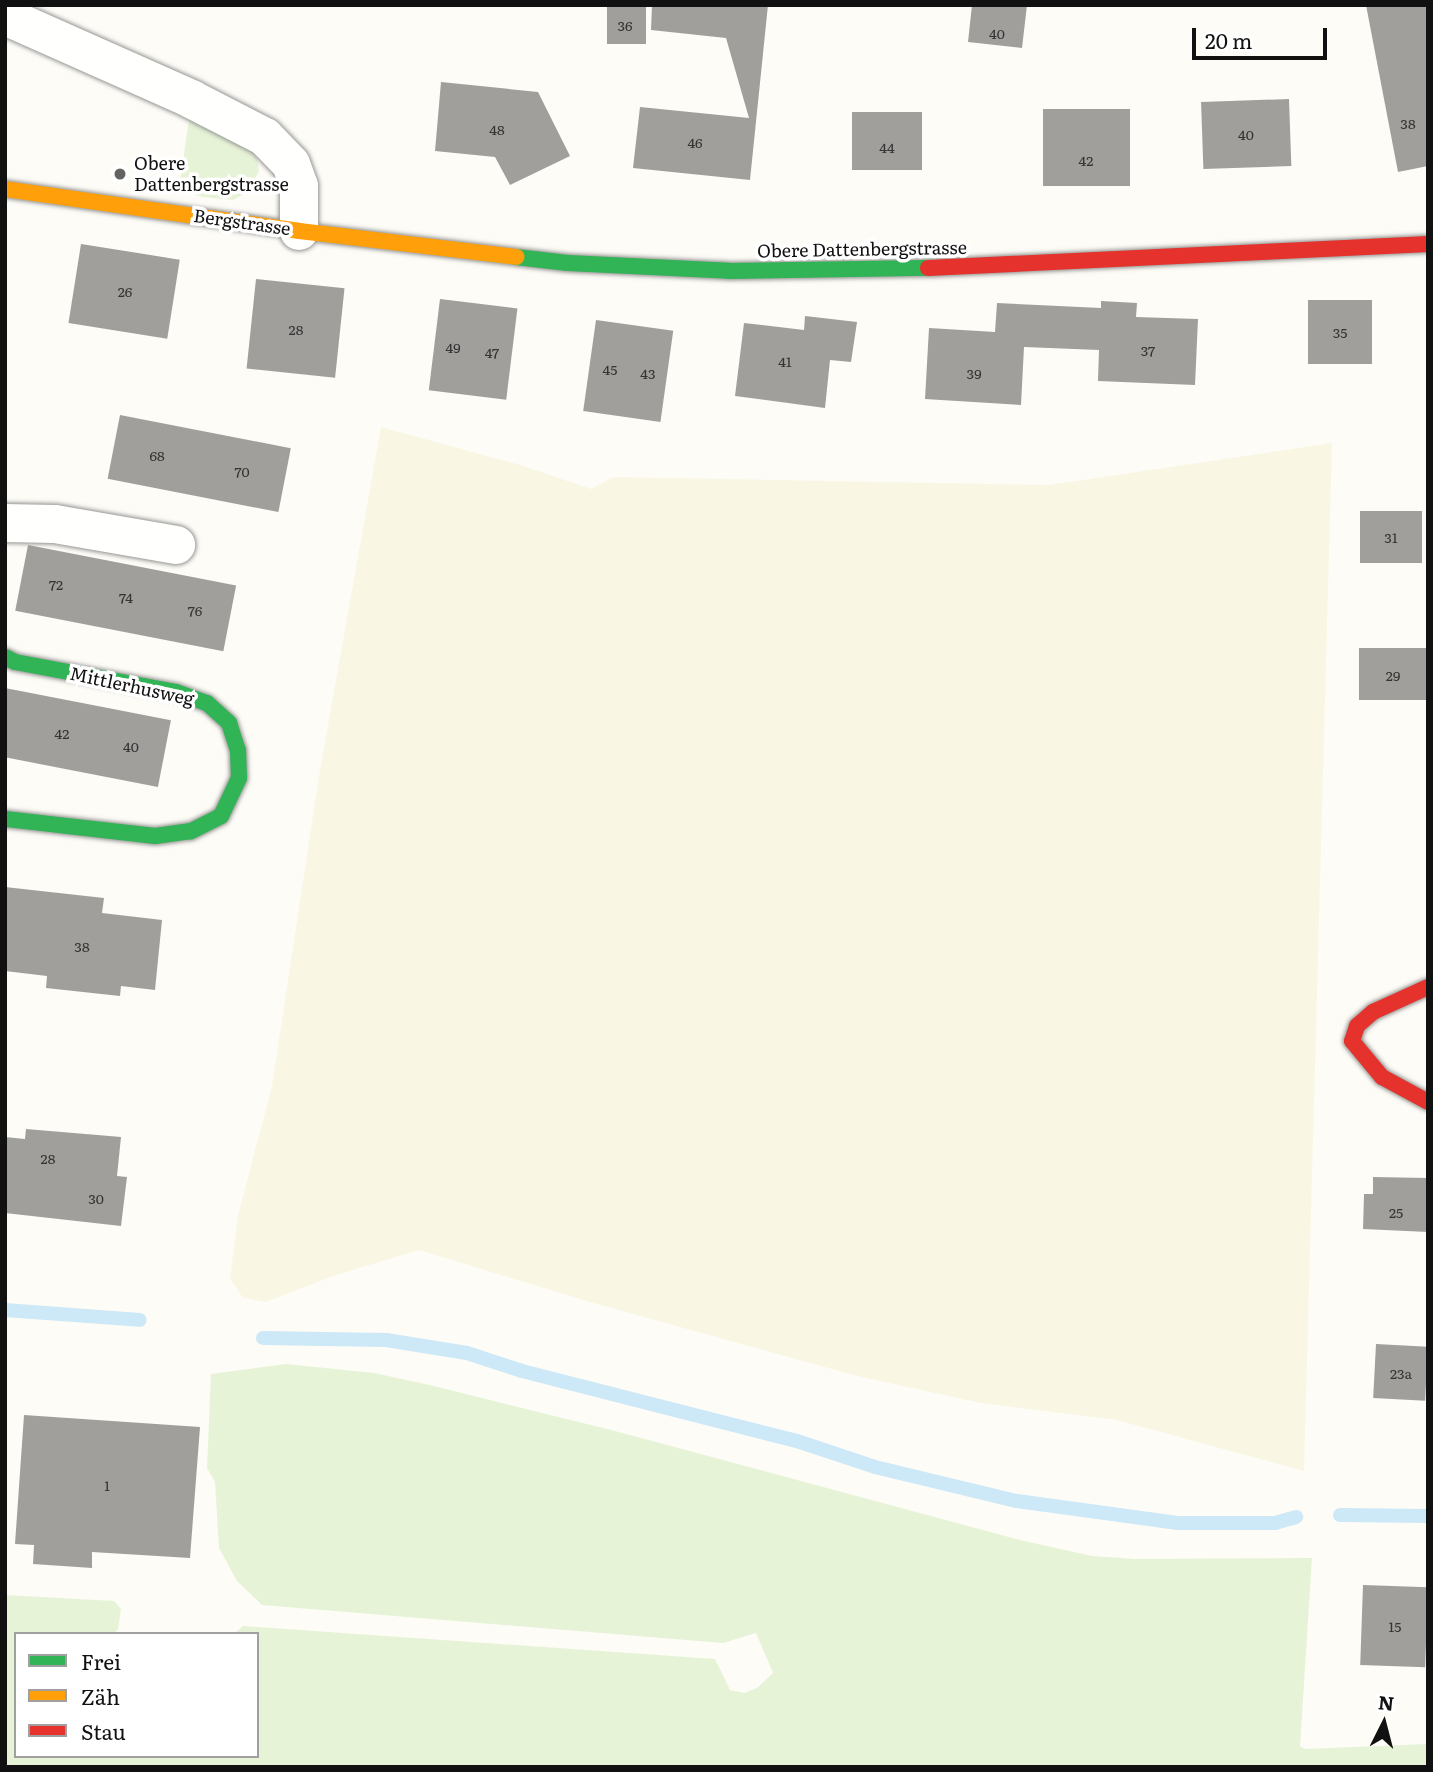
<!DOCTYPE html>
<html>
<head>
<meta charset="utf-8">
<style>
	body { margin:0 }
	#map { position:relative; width:1433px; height:1772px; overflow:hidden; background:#fdfcf7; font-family:Literata,serif }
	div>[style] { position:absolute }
	.farmland>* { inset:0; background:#f9f7e4 }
	.green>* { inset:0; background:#e7f3d7 }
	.stream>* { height:14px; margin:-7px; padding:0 7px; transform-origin:7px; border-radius:7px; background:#cde8f7 }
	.building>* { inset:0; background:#a19f9c; transform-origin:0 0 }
	.roads { filter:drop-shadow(0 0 2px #979795) drop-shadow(0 0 2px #979795) }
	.street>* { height:38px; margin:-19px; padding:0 19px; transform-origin:19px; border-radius:19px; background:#fffffe }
	.fast>* { height:16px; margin:-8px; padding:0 8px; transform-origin:8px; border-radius:8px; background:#30b455 }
	.slow>* { height:16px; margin:-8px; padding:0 8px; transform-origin:8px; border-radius:8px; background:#ff9f0a }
	.jam>* { height:16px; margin:-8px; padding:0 8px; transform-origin:8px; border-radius:8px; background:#e5322d }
	.dots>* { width:19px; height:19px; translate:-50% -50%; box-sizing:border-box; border:4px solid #fff; border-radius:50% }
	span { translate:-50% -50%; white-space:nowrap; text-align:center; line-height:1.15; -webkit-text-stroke:7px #fff; paint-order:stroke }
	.number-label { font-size:14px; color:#353434 }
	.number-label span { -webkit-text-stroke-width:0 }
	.poi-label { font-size:18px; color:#111 }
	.left { translate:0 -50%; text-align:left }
	.street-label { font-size:18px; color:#111 }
	.frame { position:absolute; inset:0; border:7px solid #111; pointer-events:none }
	.legend { position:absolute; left:14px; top:1632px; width:245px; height:126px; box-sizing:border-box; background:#fff; border:2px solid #a0a0a0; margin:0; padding:9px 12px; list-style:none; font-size:21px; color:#111 }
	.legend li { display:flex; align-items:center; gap:14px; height:35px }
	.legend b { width:35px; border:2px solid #a0a0a0 }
	.north { position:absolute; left:1349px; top:1688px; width:70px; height:70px; -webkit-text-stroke:5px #fff; paint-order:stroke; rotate:6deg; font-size:19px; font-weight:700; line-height:28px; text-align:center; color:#111 }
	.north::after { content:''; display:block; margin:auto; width:24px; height:32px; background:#111; clip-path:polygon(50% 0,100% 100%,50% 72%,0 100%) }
	.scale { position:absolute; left:1192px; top:28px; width:135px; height:32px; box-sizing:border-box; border:4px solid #111; border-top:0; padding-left:9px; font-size:21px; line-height:24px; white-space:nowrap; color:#111; -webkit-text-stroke:5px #fff; paint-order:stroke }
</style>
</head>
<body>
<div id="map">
	<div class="farmland">
		<i style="clip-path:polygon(381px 427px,520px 465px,591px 489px,613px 477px,1049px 485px,1332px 443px,1304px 1471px,1117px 1420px,981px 1403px,857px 1376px,590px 1302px,419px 1250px,336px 1275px,266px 1302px,243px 1298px,230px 1279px,238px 1215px,272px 1086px,319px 776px)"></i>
	</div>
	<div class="green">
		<i style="clip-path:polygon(189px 119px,247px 146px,257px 158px,259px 171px,248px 192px,233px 200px,203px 197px,192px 194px,189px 185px,180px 182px)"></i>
		<i style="clip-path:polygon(286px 1364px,374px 1373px,434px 1386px,615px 1431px,1020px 1540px,1092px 1556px,1135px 1559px,1312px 1558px,1300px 1746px,1305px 1749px,1428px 1744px,1428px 1767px,5px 1767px,5px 1595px,114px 1601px,121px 1609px,118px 1630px,112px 1634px,16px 1634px,16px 1756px,257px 1756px,257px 1634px,234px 1634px,243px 1626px,715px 1659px,730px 1690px,744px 1693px,757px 1688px,773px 1673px,756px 1633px,723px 1643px,262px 1605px,237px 1581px,219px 1548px,215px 1482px,207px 1468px,211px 1374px)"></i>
	</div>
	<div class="stream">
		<i style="left:5px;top:1310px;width:135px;rotate:4.2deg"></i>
		<i style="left:263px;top:1338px;width:123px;rotate:0.9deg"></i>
		<i style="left:386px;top:1340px;width:82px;rotate:9.1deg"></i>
		<i style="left:467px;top:1353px;width:58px;rotate:18.1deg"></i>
		<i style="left:522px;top:1371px;width:284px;rotate:14.3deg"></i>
		<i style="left:797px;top:1441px;width:82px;rotate:18.4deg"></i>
		<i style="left:875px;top:1467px;width:146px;rotate:13.5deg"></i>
		<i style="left:1017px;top:1501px;width:162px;rotate:7.8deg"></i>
		<i style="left:1178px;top:1523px;width:97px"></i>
		<i style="left:1275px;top:1523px;width:22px;rotate:-16deg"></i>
		<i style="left:1340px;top:1515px;width:88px;rotate:0.7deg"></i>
	</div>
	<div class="building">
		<i style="left:607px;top:5px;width:39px;height:39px"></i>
		<i style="clip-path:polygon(652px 5px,768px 5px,750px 180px,633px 168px,640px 107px,749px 118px,726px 38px,651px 30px)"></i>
		<i style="clip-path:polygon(972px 5px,1027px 5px,1022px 48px,968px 42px)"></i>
		<i style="clip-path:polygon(1366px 5px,1428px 5px,1428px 166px,1398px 172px)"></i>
		<i style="clip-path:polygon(441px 82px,538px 92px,570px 156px,510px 185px,495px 157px,435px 151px)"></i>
		<i style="left:1289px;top:99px;width:67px;height:88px;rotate:88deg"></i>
		<i style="left:1043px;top:109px;width:87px;height:77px"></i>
		<i style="left:852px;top:112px;width:70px;height:58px"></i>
		<i style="left:81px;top:244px;width:100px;height:80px;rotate:9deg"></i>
		<i style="left:256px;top:279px;width:89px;height:90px;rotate:6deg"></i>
		<i style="left:440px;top:299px;width:78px;height:92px;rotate:7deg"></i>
		<i style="left:1308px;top:300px;width:64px;height:64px"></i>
		<i style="clip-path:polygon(1101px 301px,1137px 303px,1136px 317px,1198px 319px,1195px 385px,1098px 381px,1099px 350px,1024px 347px,1021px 405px,925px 399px,929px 328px,995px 332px,997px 303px,1101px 308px)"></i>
		<i style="clip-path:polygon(805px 316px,857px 322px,851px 362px,830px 360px,825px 408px,735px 396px,744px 323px,804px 330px)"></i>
		<i style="left:596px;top:320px;width:78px;height:92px;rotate:8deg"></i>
		<i style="left:120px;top:415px;width:174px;height:65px;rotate:11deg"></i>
		<i style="left:1360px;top:511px;width:62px;height:52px"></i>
		<i style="left:28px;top:545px;width:212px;height:67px;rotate:11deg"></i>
		<i style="left:1427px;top:648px;width:52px;height:68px;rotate:90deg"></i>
		<i style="left:5px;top:688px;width:169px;height:68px;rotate:11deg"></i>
		<i style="clip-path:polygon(5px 887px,104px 898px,102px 913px,162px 920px,155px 990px,121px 986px,120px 996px,46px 988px,47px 976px,5px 971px)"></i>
		<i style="clip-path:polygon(26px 1129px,121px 1137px,117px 1176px,127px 1177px,121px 1226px,5px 1213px,5px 1137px,25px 1139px)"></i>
		<i style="clip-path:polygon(1373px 1177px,1428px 1178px,1428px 1232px,1363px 1229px,1364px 1194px,1373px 1194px)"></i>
		<i style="left:1376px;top:1344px;width:52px;height:54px;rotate:3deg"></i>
		<i style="clip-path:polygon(24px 1415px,200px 1427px,190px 1558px,92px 1552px,92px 1568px,33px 1564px,34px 1545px,15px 1544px)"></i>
		<i style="left:1363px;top:1585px;width:65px;height:80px;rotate:2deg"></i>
	</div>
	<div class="roads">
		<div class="street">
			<i style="left:5px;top:16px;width:204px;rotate:24deg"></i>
			<i style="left:191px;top:99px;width:83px;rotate:27.2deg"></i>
			<i style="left:265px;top:137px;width:37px;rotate:46deg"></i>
			<i style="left:291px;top:164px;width:23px;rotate:70deg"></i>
			<i style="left:299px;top:186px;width:45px;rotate:90deg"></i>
			<i style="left:5px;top:523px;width:50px;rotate:1.1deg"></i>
			<i style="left:55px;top:524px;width:123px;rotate:9.8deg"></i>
		</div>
		<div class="fast">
			<i style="left:516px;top:257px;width:52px;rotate:6.6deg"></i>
			<i style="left:568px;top:263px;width:161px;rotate:2.8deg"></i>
			<i style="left:729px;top:271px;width:199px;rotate:-0.9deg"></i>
			<i style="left:5px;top:657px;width:11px;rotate:27deg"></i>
			<i style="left:15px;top:662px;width:164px;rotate:10.6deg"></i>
			<i style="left:176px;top:692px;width:33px;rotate:20deg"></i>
			<i style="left:207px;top:703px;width:30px;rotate:42deg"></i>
			<i style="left:229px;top:723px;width:28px;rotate:72deg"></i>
			<i style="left:238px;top:750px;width:28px;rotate:88deg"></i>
			<i style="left:239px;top:778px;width:42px;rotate:115.3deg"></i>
			<i style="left:221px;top:816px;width:34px;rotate:153deg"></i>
			<i style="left:191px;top:831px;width:36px;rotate:172deg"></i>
			<i style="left:155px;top:836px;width:151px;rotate:-173.5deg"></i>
		</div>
		<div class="slow">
			<i style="left:5px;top:189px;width:297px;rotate:8.1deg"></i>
			<i style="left:299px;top:231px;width:219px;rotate:6.8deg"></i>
		</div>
		<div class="jam">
			<i style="left:928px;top:268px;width:501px;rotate:-2.75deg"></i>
			<i style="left:1428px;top:987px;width:60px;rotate:155.6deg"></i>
			<i style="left:1373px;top:1012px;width:21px;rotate:139deg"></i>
			<i style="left:1357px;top:1026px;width:16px;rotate:108deg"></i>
			<i style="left:1352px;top:1041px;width:47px;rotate:50.2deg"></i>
			<i style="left:1382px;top:1077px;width:52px;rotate:28.5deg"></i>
		</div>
	</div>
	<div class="dots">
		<i style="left:120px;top:174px;background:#646362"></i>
	</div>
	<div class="number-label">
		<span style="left:625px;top:25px">36</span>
		<span style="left:997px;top:33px">40</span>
		<span style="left:1408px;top:123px">38</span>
		<span style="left:497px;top:129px">48</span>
		<span style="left:1246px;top:134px">40</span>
		<span style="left:695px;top:142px">46</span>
		<span style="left:887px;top:147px">44</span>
		<span style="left:1086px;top:160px">42</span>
		<span style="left:125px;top:291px">26</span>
		<span style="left:296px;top:329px">28</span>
		<span style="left:1340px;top:332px">35</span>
		<span style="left:453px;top:347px">49</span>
		<span style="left:1148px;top:350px">37</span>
		<span style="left:492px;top:352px">47</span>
		<span style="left:785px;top:361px">41</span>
		<span style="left:610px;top:369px">45</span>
		<span style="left:648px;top:373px">43</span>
		<span style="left:974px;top:373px">39</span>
		<span style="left:157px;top:455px">68</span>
		<span style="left:242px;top:471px">70</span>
		<span style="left:1391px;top:537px">31</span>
		<span style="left:56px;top:584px">72</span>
		<span style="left:126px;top:597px">74</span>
		<span style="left:195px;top:610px">76</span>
		<span style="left:1393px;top:675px">29</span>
		<span style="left:62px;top:733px">42</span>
		<span style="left:131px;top:746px">40</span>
		<span style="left:82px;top:946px">38</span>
		<span style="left:48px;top:1158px">28</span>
		<span style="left:96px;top:1198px">30</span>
		<span style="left:1396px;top:1212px">25</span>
		<span style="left:1401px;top:1373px">23a</span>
		<span style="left:107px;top:1485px">1</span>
		<span style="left:1395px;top:1626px">15</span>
	</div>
	<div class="poi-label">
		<span class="left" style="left:134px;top:174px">Obere<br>Dattenbergstrasse</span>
	</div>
	<div class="street-label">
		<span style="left:242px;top:222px;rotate:8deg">Bergstrasse</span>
		<span style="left:862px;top:249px;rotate:-1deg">Obere Dattenbergstrasse</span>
		<span style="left:132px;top:686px;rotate:12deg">Mittlerhusweg</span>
	</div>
	<div class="frame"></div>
	<ul class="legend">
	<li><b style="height:9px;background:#30b455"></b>Frei</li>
	<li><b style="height:9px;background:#ff9f0a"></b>Zäh</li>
	<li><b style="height:9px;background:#e5322d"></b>Stau</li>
	</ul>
	<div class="north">N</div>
	<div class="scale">20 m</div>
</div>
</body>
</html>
